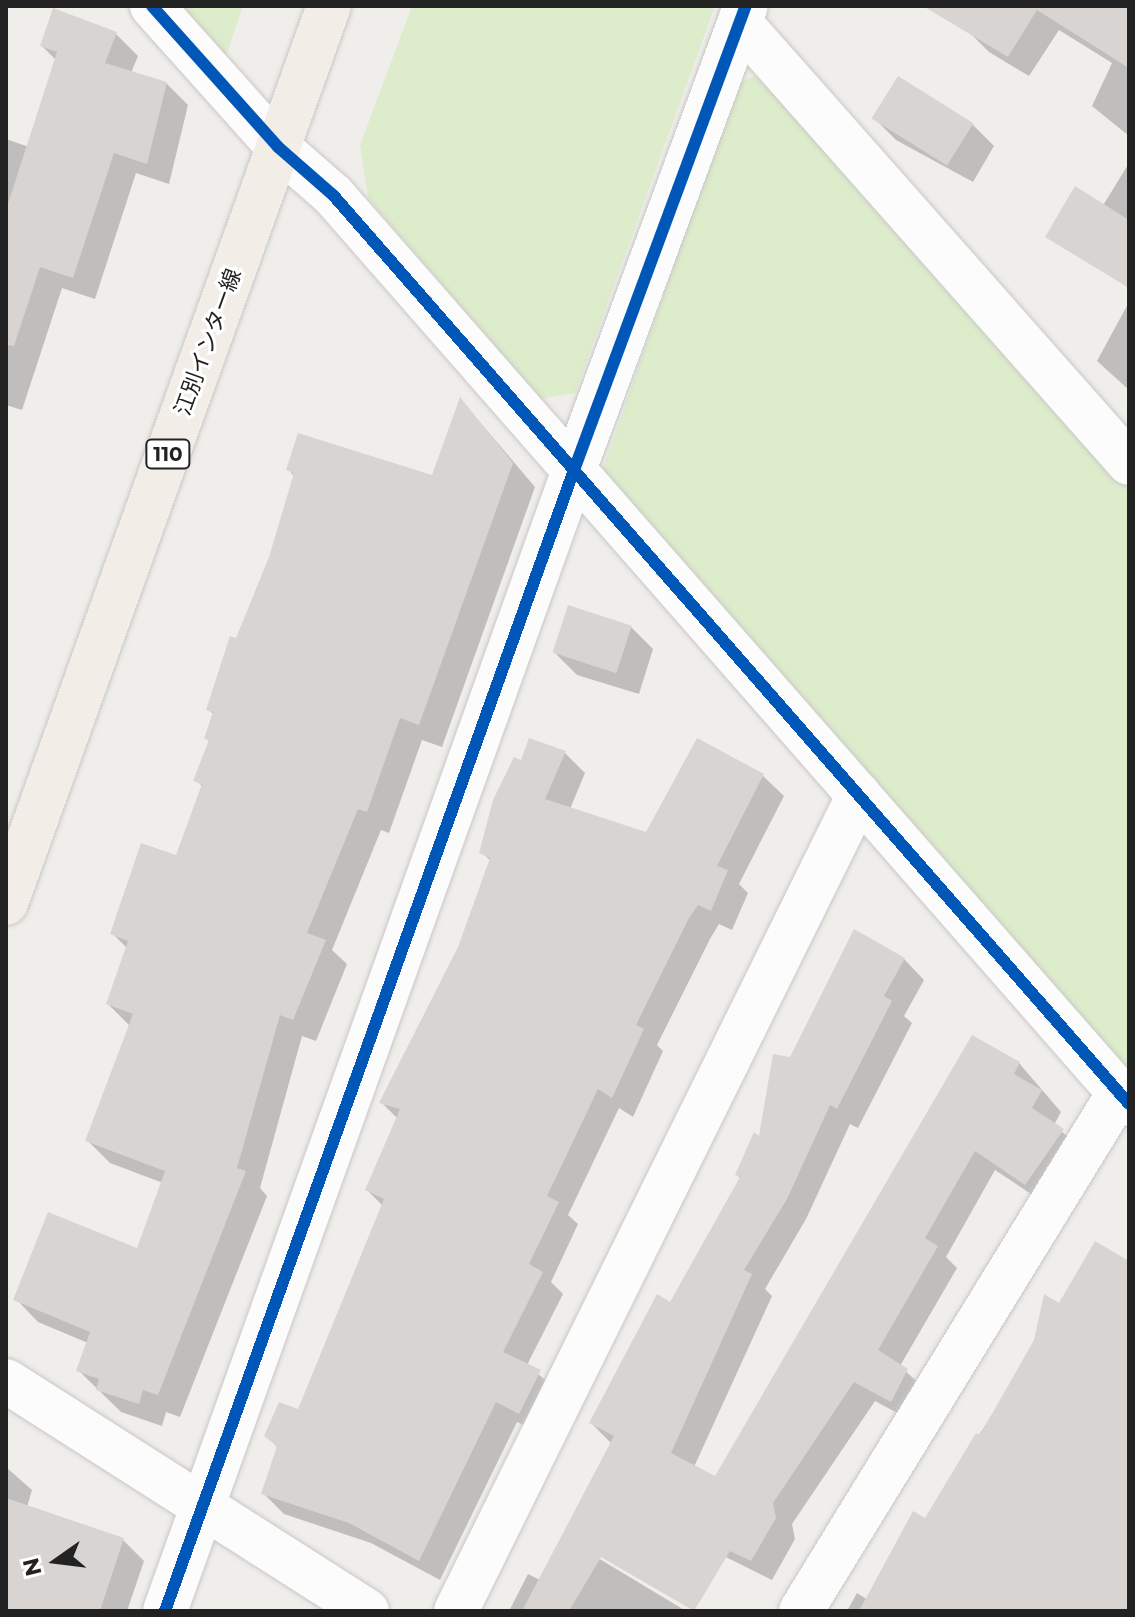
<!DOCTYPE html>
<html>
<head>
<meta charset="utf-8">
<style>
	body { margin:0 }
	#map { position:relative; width:1135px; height:1617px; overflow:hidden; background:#f0eeeb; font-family:Montserrat,"Noto Sans JP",sans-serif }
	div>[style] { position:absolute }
	.grass>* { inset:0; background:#ddeccb }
	.shadow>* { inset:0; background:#0003 }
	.building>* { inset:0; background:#d7d4d2; transform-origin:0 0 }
	.roads { filter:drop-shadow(0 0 2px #c9c8c7) drop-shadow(0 0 2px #c9c8c7) }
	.street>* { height:44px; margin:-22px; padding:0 22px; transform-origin:22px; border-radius:22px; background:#fdfcfc }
	.primary>* { height:44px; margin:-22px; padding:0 22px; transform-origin:22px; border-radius:22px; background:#f3ede7 }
	.cycleway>* { height:12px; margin:-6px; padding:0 6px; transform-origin:6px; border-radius:6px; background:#0057b8 }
	span { translate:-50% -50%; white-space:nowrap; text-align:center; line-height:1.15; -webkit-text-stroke:6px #fff; paint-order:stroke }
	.shield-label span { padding:2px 6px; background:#fff; border:2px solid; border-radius:6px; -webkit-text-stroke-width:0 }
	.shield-label { font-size:20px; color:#222; font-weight:700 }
	.street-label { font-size:22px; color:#222 }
	.frame { position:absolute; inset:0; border:8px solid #222; pointer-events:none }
	.north { position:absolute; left:16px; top:1521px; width:80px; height:80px; -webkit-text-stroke:6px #fff; paint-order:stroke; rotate:256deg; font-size:22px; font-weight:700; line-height:32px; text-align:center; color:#222 }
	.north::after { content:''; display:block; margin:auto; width:28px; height:36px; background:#222; clip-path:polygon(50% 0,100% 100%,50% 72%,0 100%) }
</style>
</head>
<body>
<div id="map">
	<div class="grass">
		<i style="clip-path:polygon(172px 6px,243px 6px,223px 65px)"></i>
		<i style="clip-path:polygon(412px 6px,715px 6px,575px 393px,540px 399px,368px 198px,360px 145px)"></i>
		<i style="clip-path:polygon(756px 75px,779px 85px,1129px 486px,1129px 1075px,602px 472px,737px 84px)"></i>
	</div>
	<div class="shadow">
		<i style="clip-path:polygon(984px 6px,1129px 6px,1129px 136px,1092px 106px,1112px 63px,1059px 30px,1029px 76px,989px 52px,968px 31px)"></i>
		<i style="clip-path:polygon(116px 34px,138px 56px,131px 73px,166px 83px,188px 105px,169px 184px,136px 173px,95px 299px,62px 288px,22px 410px,6px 405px,6px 139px,29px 147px,56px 60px,42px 46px)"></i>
		<i style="clip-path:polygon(875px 119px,972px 124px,994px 146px,973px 182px,896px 140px)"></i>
		<i style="clip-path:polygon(1129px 163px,1129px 235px,1099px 212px)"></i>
		<i style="clip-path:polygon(1129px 302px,1129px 390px,1097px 361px)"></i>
		<i style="clip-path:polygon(461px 400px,535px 487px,442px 747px,422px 740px,389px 833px,381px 830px,332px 950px,347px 964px,316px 1041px,302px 1036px,260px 1188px,267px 1196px,180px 1417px,166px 1412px,162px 1426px,121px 1412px,78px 1370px,88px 1343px,38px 1322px,16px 1299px,138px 1250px,163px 1183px,110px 1163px,87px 1140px,130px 1026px,108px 1004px,127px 948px,112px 933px,177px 858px,203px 787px,196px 780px,210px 743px,206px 738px,214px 715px,208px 709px,271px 558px,295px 477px,288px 469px,433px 478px)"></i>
		<i style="clip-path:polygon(631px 627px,653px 649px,639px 694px,577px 675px,555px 653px)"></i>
		<i style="clip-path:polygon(565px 753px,585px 773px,570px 809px,647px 834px,763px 776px,784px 796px,739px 884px,748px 893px,732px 930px,719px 924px,710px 939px,657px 1045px,663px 1051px,633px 1117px,619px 1108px,568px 1215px,578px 1224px,551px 1282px,563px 1294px,527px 1365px,560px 1392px,540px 1433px,517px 1422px,440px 1580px,371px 1543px,284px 1514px,263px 1493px,278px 1448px,267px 1436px,299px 1412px,383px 1206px,367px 1190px,398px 1119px,382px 1103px,460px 948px,491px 861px,481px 852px,522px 763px)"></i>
		<i style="clip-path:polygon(904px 959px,924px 980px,904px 1016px,912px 1023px,858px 1128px,850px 1124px,806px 1219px,765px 1289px,772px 1296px,694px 1467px,716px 1478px,1019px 1063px,1061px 1112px,1054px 1125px,1083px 1150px,1046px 1204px,995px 1170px,946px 1257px,957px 1268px,900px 1366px,927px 1391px,912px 1421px,875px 1401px,792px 1524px,795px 1539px,772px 1580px,613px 1501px,612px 1444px,591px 1423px,671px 1304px,741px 1179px,737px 1175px,760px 1140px,791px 1059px)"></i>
		<i style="clip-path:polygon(1129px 1261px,1129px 1611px,847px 1611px,857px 1593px,868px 1600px,926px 1520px,1060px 1306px)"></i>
		<i style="clip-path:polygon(6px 1467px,32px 1490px,27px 1507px,123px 1540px,144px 1561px,127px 1611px,6px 1611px)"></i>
		<i style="clip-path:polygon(563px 1537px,686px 1611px,509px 1611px,528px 1574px,540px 1580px)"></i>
	</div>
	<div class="building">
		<i style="clip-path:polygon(923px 6px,1129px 6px,1129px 68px,1037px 10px,1008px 57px)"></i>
		<i style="clip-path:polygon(53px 8px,117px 32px,105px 63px,167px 82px,147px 164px,114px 153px,73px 278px,40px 267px,14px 346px,6px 345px,6px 210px,57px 52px,40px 46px)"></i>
		<i style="left:898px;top:76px;width:89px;height:50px;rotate:32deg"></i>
		<i style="clip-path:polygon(1075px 186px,1129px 220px,1129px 288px,1045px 237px)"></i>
		<i style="clip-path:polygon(460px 397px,513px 463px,419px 725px,400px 718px,367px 812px,358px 809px,307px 933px,326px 940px,293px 1020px,280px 1015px,237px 1168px,246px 1171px,158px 1395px,143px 1390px,139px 1404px,96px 1390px,99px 1379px,76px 1371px,90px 1332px,13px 1300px,48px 1212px,137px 1248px,165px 1171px,85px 1141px,133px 1014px,106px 1004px,128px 941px,110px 934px,141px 843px,176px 855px,202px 784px,193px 781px,209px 740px,204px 739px,213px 712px,206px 710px,230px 636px,236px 638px,269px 557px,294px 473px,286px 470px,298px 433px,432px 475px)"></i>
		<i style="left:568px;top:605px;width:67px;height:50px;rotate:18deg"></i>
		<i style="clip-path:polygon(529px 738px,566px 751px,545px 799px,646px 832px,697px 738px,764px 774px,717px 866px,728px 870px,711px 911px,698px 905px,689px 918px,636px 1025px,644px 1029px,612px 1098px,598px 1089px,547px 1196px,559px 1202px,529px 1264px,543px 1272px,503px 1352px,541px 1370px,519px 1414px,496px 1402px,419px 1561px,349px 1523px,261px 1494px,277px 1446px,264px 1436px,279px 1402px,298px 1409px,384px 1199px,365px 1190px,400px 1109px,379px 1103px,458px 947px,490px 858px,479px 853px,493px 800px,514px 757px,521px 760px)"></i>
		<i style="clip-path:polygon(854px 929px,905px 958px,884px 996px,892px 1001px,837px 1109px,830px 1105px,787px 1199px,744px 1270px,752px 1274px,671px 1453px,715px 1476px,972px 1035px,1020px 1062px,1014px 1074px,1042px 1090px,1032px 1108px,1064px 1129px,1025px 1185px,975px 1151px,925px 1238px,938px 1246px,878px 1350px,908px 1369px,891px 1402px,854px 1382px,773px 1503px,776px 1518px,751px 1561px,730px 1551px,694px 1611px,601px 1557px,569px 1611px,522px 1611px,614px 1436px,589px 1423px,657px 1294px,670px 1302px,740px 1177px,735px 1175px,754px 1132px,759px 1136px,773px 1054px,790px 1057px)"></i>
		<i style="clip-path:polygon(1095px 1241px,1129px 1261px,1129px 1611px,859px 1611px,913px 1511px,925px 1518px,976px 1433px,980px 1435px,1034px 1340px,1044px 1294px,1059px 1303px)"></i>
		<i style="clip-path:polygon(6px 1498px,124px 1538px,100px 1611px,6px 1611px)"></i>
	</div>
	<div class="roads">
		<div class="street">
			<i style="left:152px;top:6px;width:189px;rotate:48.2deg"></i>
			<i style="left:278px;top:147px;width:73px;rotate:41.1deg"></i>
			<i style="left:333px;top:195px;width:1208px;rotate:48.79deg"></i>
			<i style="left:740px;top:23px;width:587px;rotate:48.52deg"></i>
			<i style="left:6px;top:1381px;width:428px;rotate:32.5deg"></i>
			<i style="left:165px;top:1611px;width:1212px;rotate:-70.28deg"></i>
			<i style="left:574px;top:470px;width:495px;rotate:-69.7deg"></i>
			<i style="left:456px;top:1611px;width:910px;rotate:-63.72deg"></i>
			<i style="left:801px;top:1611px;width:608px;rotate:-58.45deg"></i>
		</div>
		<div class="primary">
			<i style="left:6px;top:903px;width:953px;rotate:-70.2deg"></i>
		</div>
	</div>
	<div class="cycleway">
		<i style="left:152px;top:6px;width:189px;rotate:48.2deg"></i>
		<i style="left:278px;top:147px;width:73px;rotate:41.1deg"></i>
		<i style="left:333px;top:195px;width:1208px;rotate:48.79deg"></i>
		<i style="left:165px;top:1611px;width:1212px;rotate:-70.28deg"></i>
		<i style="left:574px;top:470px;width:495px;rotate:-69.7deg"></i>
	</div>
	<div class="shield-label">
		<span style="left:168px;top:454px">110</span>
	</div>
	<div class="street-label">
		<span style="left:208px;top:342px;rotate:-70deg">江別インター線</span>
	</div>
	<div class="frame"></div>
	<div class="north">N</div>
</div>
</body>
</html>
